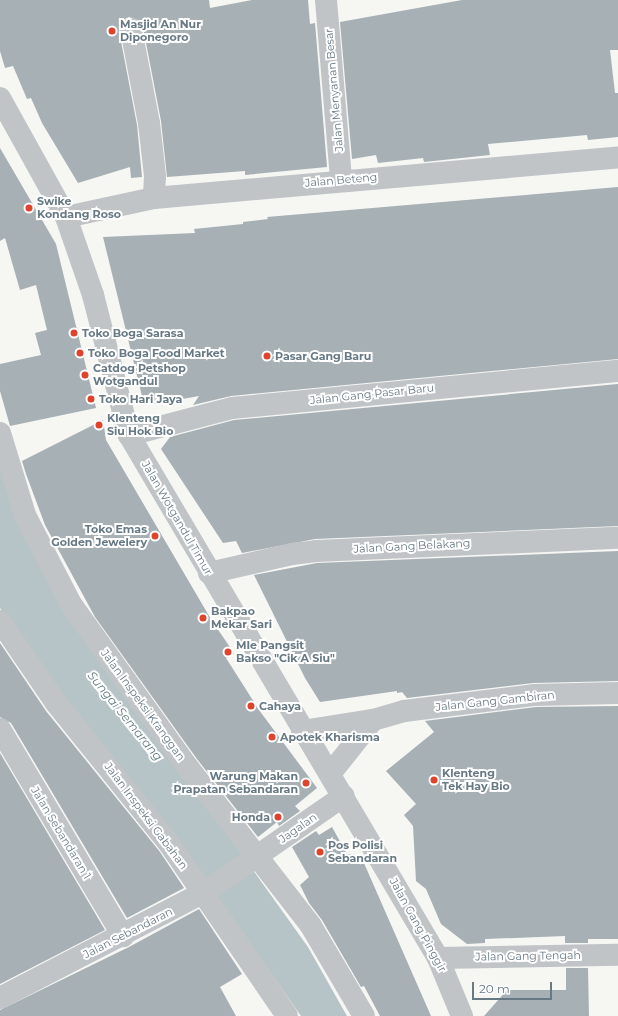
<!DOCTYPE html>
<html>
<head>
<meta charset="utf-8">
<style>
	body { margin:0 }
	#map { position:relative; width:618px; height:1016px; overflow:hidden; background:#f6f6f3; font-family:Montserrat,sans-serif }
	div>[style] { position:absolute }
	.water>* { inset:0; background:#b7c4c7 }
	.building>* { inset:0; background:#a6b0b5 }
	.minor>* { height:22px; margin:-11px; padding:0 11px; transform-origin:11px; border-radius:11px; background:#c0c4c7 }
	.tertiary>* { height:22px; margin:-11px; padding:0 11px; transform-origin:11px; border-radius:11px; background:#c0c4c7 }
	.dots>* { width:11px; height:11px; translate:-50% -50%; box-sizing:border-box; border:2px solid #fff; border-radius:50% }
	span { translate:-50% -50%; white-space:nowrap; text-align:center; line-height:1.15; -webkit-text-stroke:4px #fff; paint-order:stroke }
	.poi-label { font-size:11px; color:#667984; font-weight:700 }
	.left { translate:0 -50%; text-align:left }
	.right { translate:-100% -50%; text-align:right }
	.street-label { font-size:11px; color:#667984 }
	.water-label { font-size:12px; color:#627b80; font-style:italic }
	.scale { position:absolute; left:472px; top:982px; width:80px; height:18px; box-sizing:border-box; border:2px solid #667984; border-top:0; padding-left:5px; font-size:12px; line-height:14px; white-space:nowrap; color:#667984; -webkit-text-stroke:3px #fff; paint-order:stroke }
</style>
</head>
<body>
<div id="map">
	<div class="water">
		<i style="clip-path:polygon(0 467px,147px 722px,308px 947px,347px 1016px,301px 1016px,243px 934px,28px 653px,0 608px)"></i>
	</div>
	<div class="building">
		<i style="clip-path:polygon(0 0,209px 0,210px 8px,252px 0,308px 0,310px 24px,315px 23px,327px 167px,245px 175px,245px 171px,167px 177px,161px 121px,143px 27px,140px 21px,129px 17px,123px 20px,119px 31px,137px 125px,142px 177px,131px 178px,130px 167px,78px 183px,42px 123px,31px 98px,27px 99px,13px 66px,5px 68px,0 51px)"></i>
		<i style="clip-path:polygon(462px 0,618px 0,618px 50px,610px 50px,615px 93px,618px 93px,618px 137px,588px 140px,587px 135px,488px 144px,490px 155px,424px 162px,423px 158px,378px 163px,376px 155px,352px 159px,340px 22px)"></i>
		<i style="clip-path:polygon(0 148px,56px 244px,96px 408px,10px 426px,0 391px,0 364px,41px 355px,35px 333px,47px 330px,36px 285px,20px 290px,5px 238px,0 241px)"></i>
		<i style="clip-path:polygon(618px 187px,618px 359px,231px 396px,193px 405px,199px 396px,155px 404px,142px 396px,103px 237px,195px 233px,194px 229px,243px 224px,243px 222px,268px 219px,267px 217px)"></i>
		<i style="clip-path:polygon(618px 384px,618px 526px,315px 539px,242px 553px,236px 541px,223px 543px,161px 449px,170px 437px,234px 420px)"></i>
		<i style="clip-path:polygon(103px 420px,106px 440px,212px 621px,234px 653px,226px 658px,259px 710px,317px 788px,295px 806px,300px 811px,279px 826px,277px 822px,258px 837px,197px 759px,95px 617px,45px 525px,26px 474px,22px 461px)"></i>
		<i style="clip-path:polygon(618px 551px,618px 681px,533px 683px,407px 698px,402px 692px,397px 693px,397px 691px,320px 702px,305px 678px,254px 575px,317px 563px)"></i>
		<i style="clip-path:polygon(0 643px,46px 711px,160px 852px,184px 888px,127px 918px,11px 723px,0 717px)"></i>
		<i style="clip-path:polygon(618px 706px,618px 939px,588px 939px,588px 943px,565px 943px,565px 936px,485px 939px,485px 943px,467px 944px,441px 924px,426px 889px,416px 881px,413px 826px,404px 815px,416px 804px,386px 771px,434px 732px,425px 721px,536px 707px)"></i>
		<i style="clip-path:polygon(0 753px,105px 930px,0 984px)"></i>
		<i style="clip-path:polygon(332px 827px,347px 854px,360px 854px,431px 1016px,380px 1016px,364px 986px,361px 987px,322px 920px,309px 903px,300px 885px,309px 877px,292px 847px,316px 831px,319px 835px)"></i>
		<i style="clip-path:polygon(199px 909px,242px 974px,220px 987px,236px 1016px,0 1016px,0 1010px,129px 947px)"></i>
		<i style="clip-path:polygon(566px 968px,588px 968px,589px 1016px,484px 1016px,507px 990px,566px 990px)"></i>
	</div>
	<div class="minor">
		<i style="left:326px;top:0;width:181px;rotate:85.2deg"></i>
		<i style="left:131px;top:29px;width:96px;rotate:79.2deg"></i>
		<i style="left:149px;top:123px;width:53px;rotate:83.5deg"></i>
		<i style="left:155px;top:176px;width:22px;rotate:93deg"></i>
		<i style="left:0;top:433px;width:86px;rotate:73deg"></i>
		<i style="left:25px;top:515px;width:100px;rotate:62.7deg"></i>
		<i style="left:71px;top:604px;width:199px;rotate:54.4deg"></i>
		<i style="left:187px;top:766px;width:202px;rotate:52.2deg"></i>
		<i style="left:311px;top:926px;width:104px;rotate:59.5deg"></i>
		<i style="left:129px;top:435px;width:106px;rotate:-14.7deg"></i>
		<i style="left:232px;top:408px;width:388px;rotate:-5.5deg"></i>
		<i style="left:209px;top:573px;width:85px;rotate:-12.9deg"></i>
		<i style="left:292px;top:554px;width:24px;rotate:-7deg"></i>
		<i style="left:316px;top:551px;width:302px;rotate:-2.5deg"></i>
		<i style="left:0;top:621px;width:99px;rotate:55.7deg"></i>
		<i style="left:56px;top:703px;width:182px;rotate:51.2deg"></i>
		<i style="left:170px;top:845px;width:207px;rotate:55.6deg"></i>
		<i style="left:0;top:729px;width:241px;rotate:59.3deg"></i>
		<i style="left:302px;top:731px;width:72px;rotate:-8.8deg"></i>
		<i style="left:373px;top:720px;width:32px;rotate:-16deg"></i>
		<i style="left:404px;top:711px;width:132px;rotate:-7deg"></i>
		<i style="left:535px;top:695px;width:83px;rotate:-1.4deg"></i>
		<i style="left:330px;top:774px;width:69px;rotate:-51.5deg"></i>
		<i style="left:438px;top:958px;width:180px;rotate:-1deg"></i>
	</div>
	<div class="tertiary">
		<i style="left:0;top:98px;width:136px;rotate:61deg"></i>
		<i style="left:66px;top:217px;width:83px;rotate:70.9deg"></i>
		<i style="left:93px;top:295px;width:145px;rotate:75.6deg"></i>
		<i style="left:129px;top:435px;width:607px;rotate:59.42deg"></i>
		<i style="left:438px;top:958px;width:63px;rotate:67.5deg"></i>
		<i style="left:66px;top:217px;width:90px;rotate:-12.2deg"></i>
		<i style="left:154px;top:198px;width:466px;rotate:-5deg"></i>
		<i style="left:0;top:998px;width:234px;rotate:-27.4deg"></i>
		<i style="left:208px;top:890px;width:165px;rotate:-34.7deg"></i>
	</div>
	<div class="dots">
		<i style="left:112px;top:31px;background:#df432b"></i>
		<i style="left:29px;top:208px;background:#df432b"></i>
		<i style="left:74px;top:333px;background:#df432b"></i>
		<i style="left:80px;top:353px;background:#df432b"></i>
		<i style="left:267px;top:356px;background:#df432b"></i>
		<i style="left:85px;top:375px;background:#df432b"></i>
		<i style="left:91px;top:399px;background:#df432b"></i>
		<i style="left:99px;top:425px;background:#df432b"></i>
		<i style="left:155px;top:536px;background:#df432b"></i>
		<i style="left:203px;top:618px;background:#df432b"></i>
		<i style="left:228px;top:652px;background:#df432b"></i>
		<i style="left:251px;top:706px;background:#df432b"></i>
		<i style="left:272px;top:737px;background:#df432b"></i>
		<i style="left:434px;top:780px;background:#df432b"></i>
		<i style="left:306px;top:783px;background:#df432b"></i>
		<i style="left:278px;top:817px;background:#df432b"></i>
		<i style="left:320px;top:852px;background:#df432b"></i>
	</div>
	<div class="poi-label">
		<span class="left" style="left:120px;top:31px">Masjid An Nur<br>Diponegoro</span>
		<span class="left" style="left:37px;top:208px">Swike<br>Kondang Roso</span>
		<span class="left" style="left:82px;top:333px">Toko Boga Sarasa</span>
		<span class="left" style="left:88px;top:353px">Toko Boga Food Market</span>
		<span class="left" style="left:275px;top:356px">Pasar Gang Baru</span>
		<span class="left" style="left:93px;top:375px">Catdog Petshop<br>Wotgandul</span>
		<span class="left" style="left:99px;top:399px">Toko Hari Jaya</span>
		<span class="left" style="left:107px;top:425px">Klenteng<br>Siu Hok Bio</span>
		<span class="right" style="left:147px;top:536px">Toko Emas<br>Golden Jewelery</span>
		<span class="left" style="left:211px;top:618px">Bakpao<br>Mekar Sari</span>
		<span class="left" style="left:236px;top:652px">MIe Pangsit<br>Bakso "Cik A Siu"</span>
		<span class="left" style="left:259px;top:706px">Cahaya</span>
		<span class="left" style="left:280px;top:737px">Apotek Kharisma</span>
		<span class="left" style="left:442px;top:780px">Klenteng<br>Tek Hay Bio</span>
		<span class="right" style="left:298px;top:783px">Warung Makan<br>Prapatan Sebandaran</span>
		<span class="right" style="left:270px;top:817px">Honda</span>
		<span class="left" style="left:328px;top:852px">Pos Polisi<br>Sebandaran</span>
	</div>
	<div class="street-label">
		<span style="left:334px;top:90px;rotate:-95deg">Jalan Menyanan Besar</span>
		<span style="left:341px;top:180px;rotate:-5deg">Jalan Beteng</span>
		<span style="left:372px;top:394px;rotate:-6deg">Jalan Gang Pasar Baru</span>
		<span style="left:177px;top:518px;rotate:60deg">Jalan Wotgandul Timur</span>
		<span style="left:412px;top:546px;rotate:-3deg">Jalan Gang Belakang</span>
		<span style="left:495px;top:701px;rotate:-6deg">Jalan Gang Gambiran</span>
		<span style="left:143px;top:705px;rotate:54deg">Jalan Inspeksi Kranggan</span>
		<span style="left:146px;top:816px;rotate:53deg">Jalan Inspeksi Gabahan</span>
		<span style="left:298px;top:828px;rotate:-35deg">Jagalan</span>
		<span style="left:61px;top:833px;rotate:59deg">Jalan Sebandaran 1</span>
		<span style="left:418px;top:925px;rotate:61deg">Jalan Gang Pinggir</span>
		<span style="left:128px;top:933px;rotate:-27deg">Jalan Sebandaran</span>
		<span style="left:528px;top:956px;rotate:-1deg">Jalan Gang Tengah</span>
	</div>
	<div class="water-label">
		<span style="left:125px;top:716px;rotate:51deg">Sungai Semarang</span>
	</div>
	<div class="scale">20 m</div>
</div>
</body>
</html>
